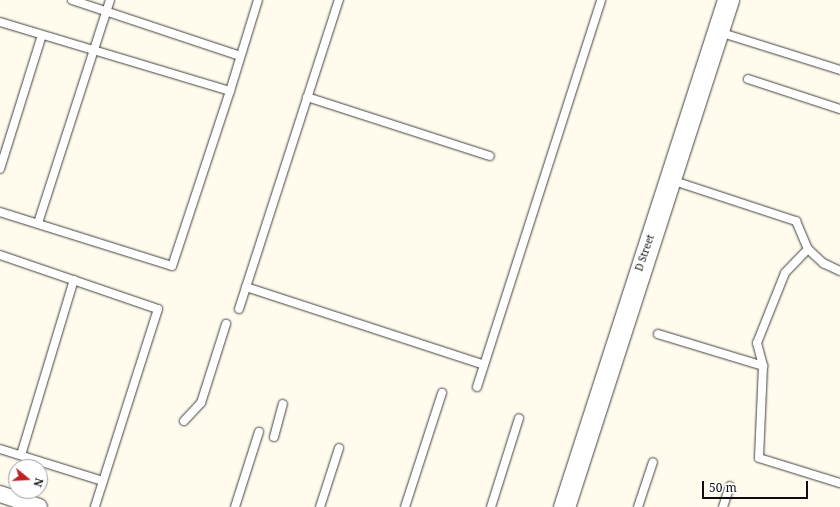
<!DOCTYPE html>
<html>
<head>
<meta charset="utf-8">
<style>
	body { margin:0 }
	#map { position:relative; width:840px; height:507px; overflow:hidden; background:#fffced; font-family:"Noto Serif",serif }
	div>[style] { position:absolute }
	.roads { filter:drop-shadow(0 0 1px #404040) drop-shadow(0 0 1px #404040) }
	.service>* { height:8px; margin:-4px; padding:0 4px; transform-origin:4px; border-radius:4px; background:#fff }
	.minor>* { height:16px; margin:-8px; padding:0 8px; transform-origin:8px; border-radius:8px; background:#fff }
	.tertiary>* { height:21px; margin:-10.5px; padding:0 10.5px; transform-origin:10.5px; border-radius:10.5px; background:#fff }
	span { translate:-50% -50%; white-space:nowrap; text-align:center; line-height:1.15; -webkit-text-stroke:4px #fff; paint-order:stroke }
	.street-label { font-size:10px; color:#0d0d0d }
	.north { position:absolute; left:8px; top:459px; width:40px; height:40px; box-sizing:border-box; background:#fff; border:1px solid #9e9e9e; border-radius:50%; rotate:108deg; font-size:11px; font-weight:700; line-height:16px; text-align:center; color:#0d0d0d }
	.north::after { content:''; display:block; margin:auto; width:14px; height:18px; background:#c12125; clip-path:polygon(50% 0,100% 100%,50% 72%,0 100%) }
	.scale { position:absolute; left:702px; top:481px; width:106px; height:18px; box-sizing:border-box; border:2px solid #0d0d0d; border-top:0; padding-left:5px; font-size:12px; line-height:14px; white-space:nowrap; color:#0d0d0d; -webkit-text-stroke:3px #fff; paint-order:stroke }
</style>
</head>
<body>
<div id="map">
	<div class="roads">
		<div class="service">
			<i style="left:72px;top:0;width:177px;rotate:18.4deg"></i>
			<i style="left:0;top:22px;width:240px;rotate:16.7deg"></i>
			<i style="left:230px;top:91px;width:184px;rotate:108.3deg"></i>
			<i style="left:172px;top:266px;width:180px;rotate:-162.6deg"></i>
			<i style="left:719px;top:32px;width:127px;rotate:17.4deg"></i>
			<i style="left:748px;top:79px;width:97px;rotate:18.1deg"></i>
			<i style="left:230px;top:91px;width:95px;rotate:-72.9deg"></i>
			<i style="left:307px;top:97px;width:192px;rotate:17.9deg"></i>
			<i style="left:0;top:169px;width:140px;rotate:-72.6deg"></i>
			<i style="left:671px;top:180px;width:132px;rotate:18.2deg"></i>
			<i style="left:796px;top:221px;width:30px;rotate:67deg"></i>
			<i style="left:808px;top:249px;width:21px;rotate:43deg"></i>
			<i style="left:823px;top:263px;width:19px;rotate:25deg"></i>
			<i style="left:38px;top:223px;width:234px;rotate:-72.1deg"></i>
			<i style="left:808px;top:249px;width:33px;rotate:134deg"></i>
			<i style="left:785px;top:273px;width:75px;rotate:111.8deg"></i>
			<i style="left:757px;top:343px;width:24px;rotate:75deg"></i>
			<i style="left:763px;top:366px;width:92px;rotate:92.5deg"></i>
			<i style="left:759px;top:458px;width:85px;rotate:17.2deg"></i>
			<i style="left:0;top:255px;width:167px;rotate:18.9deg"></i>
			<i style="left:158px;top:309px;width:208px;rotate:107.7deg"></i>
			<i style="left:246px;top:287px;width:250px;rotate:18.1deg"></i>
			<i style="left:239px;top:309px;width:325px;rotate:-72.1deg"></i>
			<i style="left:658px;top:334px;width:110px;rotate:16.9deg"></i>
			<i style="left:477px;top:387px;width:406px;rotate:-72.2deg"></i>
			<i style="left:184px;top:421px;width:25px;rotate:-47deg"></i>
			<i style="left:201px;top:403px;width:83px;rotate:-72.4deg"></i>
			<i style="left:274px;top:437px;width:34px;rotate:-75deg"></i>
			<i style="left:0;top:449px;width:108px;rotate:17.3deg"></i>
			<i style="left:21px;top:455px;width:183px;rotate:-73.2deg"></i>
			<i style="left:235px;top:507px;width:79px;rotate:-72.3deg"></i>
			<i style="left:320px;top:507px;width:62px;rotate:-72.1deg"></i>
			<i style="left:405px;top:507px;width:120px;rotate:-72deg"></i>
			<i style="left:491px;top:507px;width:93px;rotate:-72.5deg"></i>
			<i style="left:638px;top:507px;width:47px;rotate:-71.6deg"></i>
			<i style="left:723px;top:507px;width:22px;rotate:-72deg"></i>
		</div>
		<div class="minor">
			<i style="left:0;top:494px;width:41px;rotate:18.4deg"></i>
		</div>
		<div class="tertiary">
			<i style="left:564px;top:507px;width:533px;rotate:-72.08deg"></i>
		</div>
	</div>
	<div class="street-label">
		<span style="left:645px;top:253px;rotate:-71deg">D Street</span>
	</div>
	<div class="north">N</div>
	<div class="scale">50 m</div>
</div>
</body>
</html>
